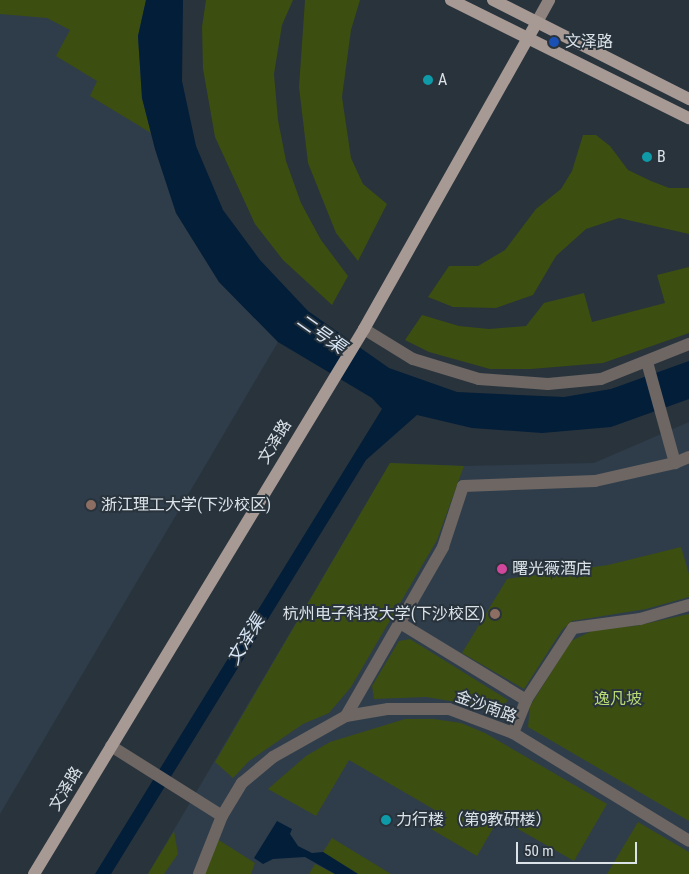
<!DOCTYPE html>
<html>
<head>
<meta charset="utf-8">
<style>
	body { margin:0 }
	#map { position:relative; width:689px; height:874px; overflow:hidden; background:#29333c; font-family:"Roboto Condensed","Noto Sans SC",sans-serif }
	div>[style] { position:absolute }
	.built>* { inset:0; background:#2f3d4b }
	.green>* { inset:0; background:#3c4e10 }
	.water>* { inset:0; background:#031e39 }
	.minor>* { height:12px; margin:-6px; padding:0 6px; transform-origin:6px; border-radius:6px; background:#6d6663 }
	.secondary>* { height:12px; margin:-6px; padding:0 6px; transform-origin:6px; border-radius:6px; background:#8e837f }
	.primary>* { height:12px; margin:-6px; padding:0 6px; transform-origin:6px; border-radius:6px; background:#a79994 }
	.dots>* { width:14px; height:14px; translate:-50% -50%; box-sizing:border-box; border:2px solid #29333c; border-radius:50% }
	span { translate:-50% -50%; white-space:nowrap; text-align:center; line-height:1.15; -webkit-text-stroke:4px #29333c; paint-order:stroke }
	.poi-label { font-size:16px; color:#dbe2e8 }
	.left { translate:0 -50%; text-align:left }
	.right { translate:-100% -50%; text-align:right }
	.street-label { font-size:16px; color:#dbe2e8 }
	.park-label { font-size:16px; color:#b7da75 }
	.water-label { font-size:18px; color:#d7e6f6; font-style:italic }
	.scale { position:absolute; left:516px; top:842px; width:121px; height:22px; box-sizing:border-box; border:2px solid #dbe2e8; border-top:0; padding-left:6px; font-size:15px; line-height:18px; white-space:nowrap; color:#dbe2e8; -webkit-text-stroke:4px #29333c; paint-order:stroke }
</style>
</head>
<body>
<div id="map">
	<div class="built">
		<i style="clip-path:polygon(0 0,146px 0,138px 36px,142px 98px,155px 149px,176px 213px,219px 282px,278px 342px,0 814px)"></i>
		<i style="clip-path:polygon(689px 422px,689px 874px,148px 874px,390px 463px,464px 466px,594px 463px)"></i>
	</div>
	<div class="green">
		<i style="clip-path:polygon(0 0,146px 0,138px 36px,142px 98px,151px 133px,90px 96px,97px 81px,56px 56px,70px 30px,47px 18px,0 14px)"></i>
		<i style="clip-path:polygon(206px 0,293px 0,282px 25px,274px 74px,278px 120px,286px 161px,301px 203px,321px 240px,348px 276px,332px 305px,283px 260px,255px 224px,215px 137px,203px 69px,202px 27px)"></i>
		<i style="clip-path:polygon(305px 0,360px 0,351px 30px,342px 97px,351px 158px,363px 184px,387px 204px,358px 261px,336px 233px,308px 163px,299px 87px)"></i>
		<i style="clip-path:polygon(583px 135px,596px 135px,610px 146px,628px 170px,651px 181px,669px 188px,689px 188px,689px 234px,619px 218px,586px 229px,556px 256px,533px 295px,496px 308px,453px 307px,428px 297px,449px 266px,478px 266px,505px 250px,536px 209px,561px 189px,572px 171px)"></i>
		<i style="clip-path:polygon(689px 267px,689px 333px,603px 363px,531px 369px,490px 369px,429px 352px,405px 340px,422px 315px,459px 326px,489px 329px,526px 326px,544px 303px,584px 293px,592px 322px,665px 303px,657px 275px)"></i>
		<i style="clip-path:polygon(390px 463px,464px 466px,437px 540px,351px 687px,329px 713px,303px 724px,249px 761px,233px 778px,215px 762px)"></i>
		<i style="clip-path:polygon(681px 547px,689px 574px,689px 597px,646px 609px,572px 621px,562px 630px,524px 689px,462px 653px,507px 579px,608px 565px)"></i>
		<i style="clip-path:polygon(689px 614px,689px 821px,528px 727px,530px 706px,571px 641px,596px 629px,635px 626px)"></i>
		<i style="clip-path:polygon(410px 639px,508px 700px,498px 715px,475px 705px,426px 697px,374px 699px,372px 686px,399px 641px)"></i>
		<i style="clip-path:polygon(405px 719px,434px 719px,461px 723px,485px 733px,607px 804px,574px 861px,499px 818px,477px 856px,431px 829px,440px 813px,349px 760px,316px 816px,268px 789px,306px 756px,330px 742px)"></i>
		<i style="clip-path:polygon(638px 822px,689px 852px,689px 874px,607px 874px)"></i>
		<i style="clip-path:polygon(174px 831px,178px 854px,164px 874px,148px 874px)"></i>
		<i style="clip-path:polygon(214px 837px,255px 863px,251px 874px,199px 874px)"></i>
		<i style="clip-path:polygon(332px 838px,391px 874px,358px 874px,323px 852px)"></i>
		<i style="clip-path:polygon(315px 864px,335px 874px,309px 874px)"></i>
	</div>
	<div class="water">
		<i style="clip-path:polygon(146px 0,183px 0,182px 81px,196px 146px,223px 210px,260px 260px,308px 311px,389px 368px,457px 392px,564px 397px,611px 389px,689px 361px,689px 399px,611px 427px,542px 433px,472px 428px,417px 415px,366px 460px,111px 874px,95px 874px,382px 409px,372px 398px,278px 342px,219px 282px,176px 213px,155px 149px,142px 98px,138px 36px)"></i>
		<i style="clip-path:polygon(277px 821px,292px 829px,290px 834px,298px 846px,312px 853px,323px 852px,358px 874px,335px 874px,305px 857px,273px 859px,263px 864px,254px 858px)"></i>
	</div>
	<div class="minor">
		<i style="left:364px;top:329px;width:57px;rotate:31.5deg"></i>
		<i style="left:413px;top:359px;width:69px;rotate:16.9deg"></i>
		<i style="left:479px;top:379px;width:69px;rotate:4.1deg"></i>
		<i style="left:548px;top:384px;width:53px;rotate:-5.4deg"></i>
		<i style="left:601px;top:379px;width:95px;rotate:-21.7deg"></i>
		<i style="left:647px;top:362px;width:105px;rotate:74.5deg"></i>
		<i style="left:400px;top:623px;width:148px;rotate:31.4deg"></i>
		<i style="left:346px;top:716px;width:195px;rotate:-60.1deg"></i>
		<i style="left:443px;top:547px;width:64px;rotate:-71.8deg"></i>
		<i style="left:463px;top:486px;width:132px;rotate:-2.2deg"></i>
		<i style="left:595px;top:481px;width:82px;rotate:-12.7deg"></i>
		<i style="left:675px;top:463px;width:15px;rotate:-23deg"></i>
		<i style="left:513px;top:733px;width:35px;rotate:-68deg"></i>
		<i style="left:526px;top:700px;width:86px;rotate:-56.9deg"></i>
		<i style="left:573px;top:628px;width:68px;rotate:-7.7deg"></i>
		<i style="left:640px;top:619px;width:51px;rotate:-15.9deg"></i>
		<i style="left:111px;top:746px;width:131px;rotate:32.2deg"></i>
		<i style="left:199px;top:874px;width:62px;rotate:-68.4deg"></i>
		<i style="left:222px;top:816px;width:39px;rotate:-59deg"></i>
		<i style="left:242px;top:783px;width:40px;rotate:-40deg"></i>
		<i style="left:273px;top:757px;width:84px;rotate:-29.3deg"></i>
		<i style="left:346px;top:716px;width:43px;rotate:-9.5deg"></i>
		<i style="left:388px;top:709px;width:61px"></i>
		<i style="left:449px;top:709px;width:68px;rotate:20.6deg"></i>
		<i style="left:513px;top:733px;width:206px;rotate:31.5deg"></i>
	</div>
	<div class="secondary">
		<i style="left:537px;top:22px;width:25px;rotate:-61deg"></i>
	</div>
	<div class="primary">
		<i style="left:451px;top:0;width:266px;rotate:26.4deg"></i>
		<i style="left:493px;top:0;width:220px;rotate:26.8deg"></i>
		<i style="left:34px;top:874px;width:637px;rotate:-58.8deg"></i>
		<i style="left:364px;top:329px;width:352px;rotate:-60.6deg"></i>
	</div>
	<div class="dots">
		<i style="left:554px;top:42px;background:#1a4fb4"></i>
		<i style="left:428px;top:80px;background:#0f9aa8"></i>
		<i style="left:647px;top:157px;background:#0f9aa8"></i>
		<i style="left:91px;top:505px;background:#8d6e63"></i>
		<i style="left:502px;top:569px;background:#d1479c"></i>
		<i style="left:495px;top:614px;background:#8d6e63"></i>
		<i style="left:386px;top:820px;background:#0f9aa8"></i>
	</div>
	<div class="poi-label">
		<span class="left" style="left:565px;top:42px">文泽路</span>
		<span class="left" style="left:438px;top:80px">A</span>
		<span class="left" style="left:657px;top:157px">B</span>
		<span class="left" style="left:101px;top:505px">浙江理工大学(下沙校区)</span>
		<span class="left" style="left:512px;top:569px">曙光薇酒店</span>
		<span class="right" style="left:485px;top:614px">杭州电子科技大学(下沙校区)</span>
		<span class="left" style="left:396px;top:820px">力行楼 （第9教研楼）</span>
	</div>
	<div class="street-label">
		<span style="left:275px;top:442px;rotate:-59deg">文泽路</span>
		<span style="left:486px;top:707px;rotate:20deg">金沙南路</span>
		<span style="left:66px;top:789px;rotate:-59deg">文泽路</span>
	</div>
	<div class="park-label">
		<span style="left:618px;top:699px">逸凡坡</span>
	</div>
	<div class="water-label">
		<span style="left:321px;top:334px;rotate:35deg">二号渠</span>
		<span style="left:246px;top:640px;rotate:-58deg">文泽渠</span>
	</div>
	<div class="scale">50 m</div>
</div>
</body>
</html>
